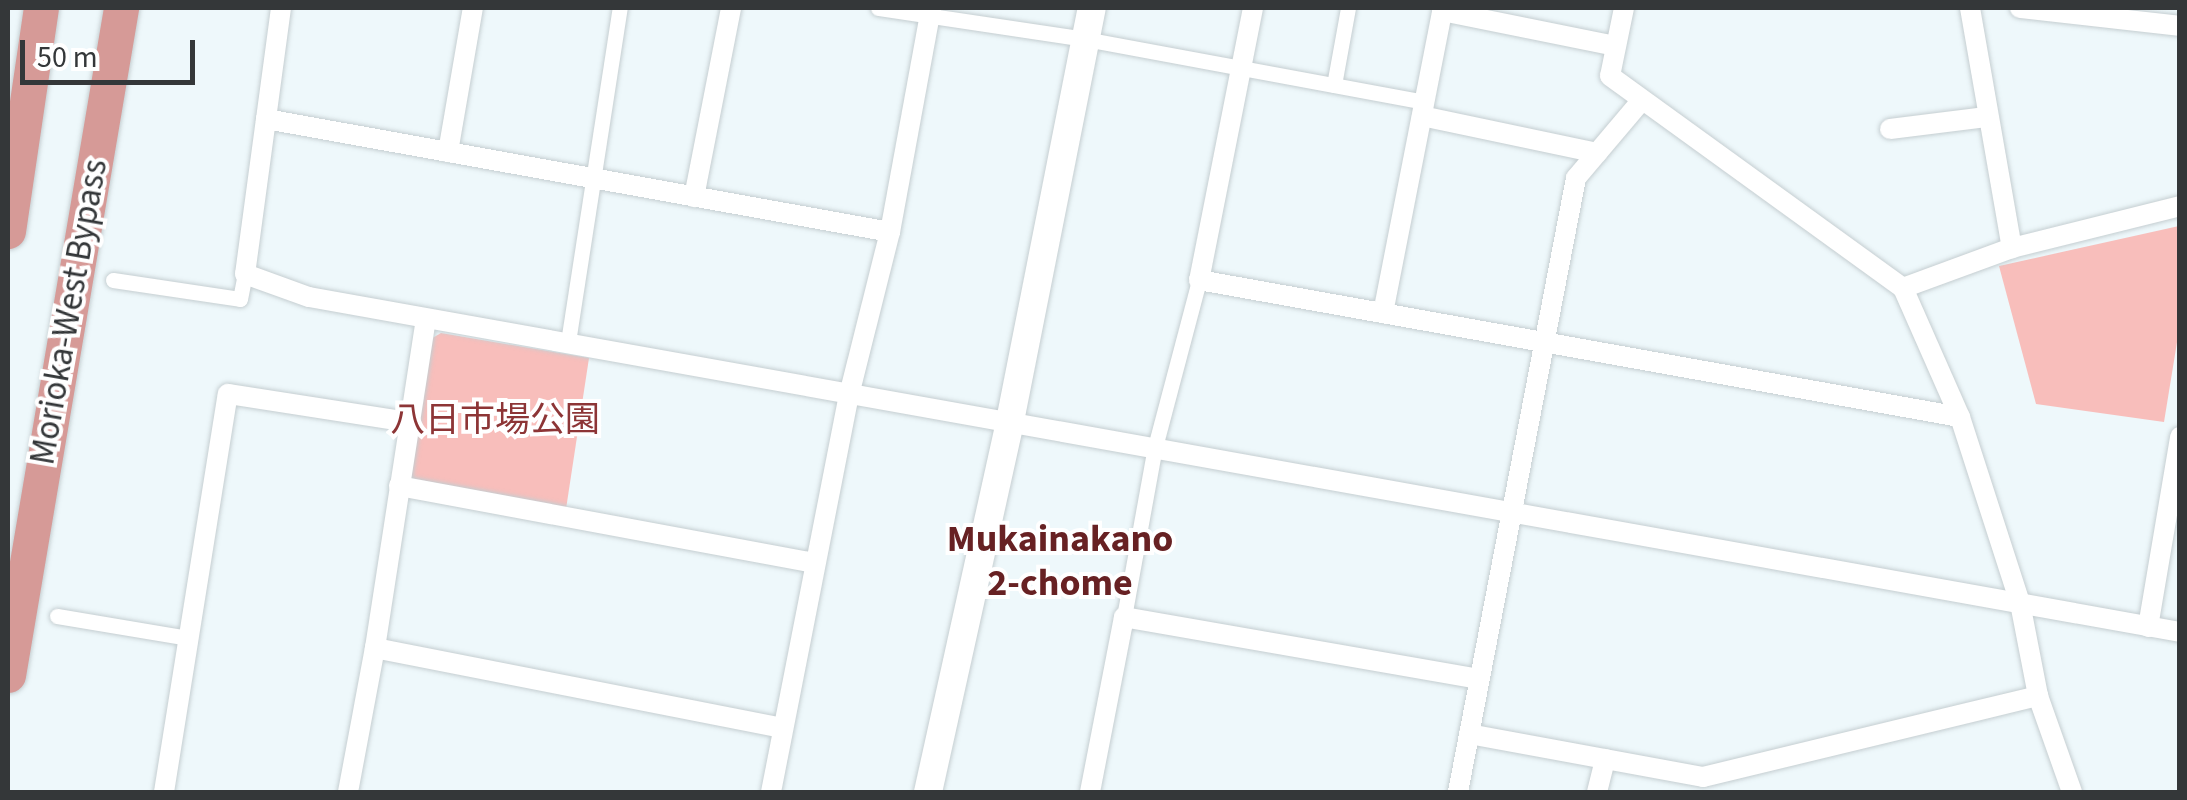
<!DOCTYPE html>
<html>
<head>
<meta charset="utf-8">
<style>
	body { margin:0 }
	#map { position:relative; width:2187px; height:800px; overflow:hidden; background:#eef8fb; font-family:"Source Sans 3","Noto Sans JP",sans-serif }
	div>[style] { position:absolute }
	.green>* { inset:0; background:#f8bebb }
	.roads { filter:drop-shadow(0 0 2px #c5ced1) drop-shadow(0 0 2px #c5ced1) }
	.pedestrian>* { height:15px; margin:-7.5px; padding:0 7.5px; transform-origin:7.5px; border-radius:7.5px; background:#fff }
	.minor>* { height:20px; margin:-10px; padding:0 10px; transform-origin:10px; border-radius:10px; background:#fff }
	.tertiary>* { height:28px; margin:-14px; padding:0 14px; transform-origin:14px; border-radius:14px; background:#fff }
	.trunk>* { height:35px; margin:-17.5px; padding:0 17.5px; transform-origin:17.5px; border-radius:17.5px; background:#d69a97 }
	span { translate:-50% -50%; white-space:nowrap; text-align:center; line-height:1.15; -webkit-text-stroke:8px #fff; paint-order:stroke }
	.street-label { font-size:35px; color:#343739 }
	.park-label { font-size:35px; color:#8d3536 }
	.neighbourhood-label { font-size:38px; color:#672123; font-weight:700 }
	.frame { position:absolute; inset:0; border:10px solid #343739; pointer-events:none }
	.scale { position:absolute; left:20px; top:40px; width:175px; height:45px; box-sizing:border-box; border:5px solid #343739; border-top:0; padding-left:12px; font-size:30px; line-height:35px; white-space:nowrap; color:#343739; -webkit-text-stroke:8px #fff; paint-order:stroke }
</style>
</head>
<body>
<div id="map">
	<div class="green">
		<i style="clip-path:polygon(2179px 226px,2179px 330px,2164px 422px,2036px 404px,1999px 266px)"></i>
		<i style="clip-path:polygon(441px 333px,589px 358px,566px 509px,415px 484px,409px 477px,429px 340px)"></i>
	</div>
	<div class="roads">
		<div class="pedestrian">
			<i style="left:878px;top:8px;width:209px;rotate:8.5deg"></i>
			<i style="left:1085px;top:39px;width:345px;rotate:10.5deg"></i>
			<i style="left:1334px;top:85px;width:78px;rotate:-79.7deg"></i>
			<i style="left:113px;top:280px;width:128px;rotate:8.5deg"></i>
			<i style="left:240px;top:299px;width:25px;rotate:-79deg"></i>
			<i style="left:568px;top:342px;width:338px;rotate:-81.2deg"></i>
			<i style="left:57px;top:616px;width:134px;rotate:9.5deg"></i>
			<i style="left:1124px;top:617px;width:173px;rotate:-79.7deg"></i>
			<i style="left:1155px;top:447px;width:173px;rotate:-75.2deg"></i>
		</div>
		<div class="minor">
			<i style="left:281px;top:8px;width:268px;rotate:97.7deg"></i>
			<i style="left:245px;top:274px;width:68px;rotate:19.8deg"></i>
			<i style="left:309px;top:297px;width:1901px;rotate:10.15deg"></i>
			<i style="left:1253px;top:8px;width:277px;rotate:101.2deg"></i>
			<i style="left:1199px;top:280px;width:773px;rotate:10.21deg"></i>
			<i style="left:1624px;top:8px;width:69px;rotate:101.6deg"></i>
			<i style="left:1610px;top:76px;width:362px;rotate:35.9deg"></i>
			<i style="left:1903px;top:288px;width:141px;rotate:66.2deg"></i>
			<i style="left:1960px;top:417px;width:195px;rotate:72.1deg"></i>
			<i style="left:2020px;top:603px;width:95px;rotate:79deg"></i>
			<i style="left:2038px;top:696px;width:102px;rotate:70.5deg"></i>
			<i style="left:1970px;top:8px;width:244px;rotate:80.1deg"></i>
			<i style="left:2020px;top:8px;width:161px;rotate:6.4deg"></i>
			<i style="left:1442px;top:11px;width:177px;rotate:11.4deg"></i>
			<i style="left:1422px;top:116px;width:179px;rotate:11.9deg"></i>
			<i style="left:266px;top:119px;width:634px;rotate:10.26deg"></i>
			<i style="left:1890px;top:129px;width:97px;rotate:-7.1deg"></i>
			<i style="left:448px;top:152px;width:146px;rotate:-80.2deg"></i>
			<i style="left:694px;top:197px;width:193px;rotate:-78.9deg"></i>
			<i style="left:1903px;top:288px;width:116px;rotate:-20.2deg"></i>
			<i style="left:2012px;top:248px;width:173px;rotate:-14deg"></i>
			<i style="left:1383px;top:313px;width:311px;rotate:-78.9deg"></i>
			<i style="left:399px;top:486px;width:423px;rotate:10.5deg"></i>
			<i style="left:2148px;top:627px;width:193px;rotate:-80.4deg"></i>
			<i style="left:375px;top:648px;width:415px;rotate:11.1deg"></i>
			<i style="left:1469px;top:734px;width:238px;rotate:10.4deg"></i>
			<i style="left:1703px;top:777px;width:345px;rotate:-13.6deg"></i>
			<i style="left:164px;top:792px;width:403px;rotate:-80.9deg"></i>
			<i style="left:228px;top:394px;width:183px;rotate:8.8deg"></i>
			<i style="left:348px;top:792px;width:147px;rotate:-79.4deg"></i>
			<i style="left:375px;top:648px;width:333px;rotate:-81.2deg"></i>
			<i style="left:771px;top:792px;width:409px;rotate:-78.9deg"></i>
			<i style="left:850px;top:391px;width:164px;rotate:-75.9deg"></i>
			<i style="left:890px;top:232px;width:228px;rotate:-79.6deg"></i>
			<i style="left:1090px;top:792px;width:178px;rotate:-79deg"></i>
			<i style="left:1124px;top:617px;width:360px;rotate:9.9deg"></i>
			<i style="left:1458px;top:792px;width:625px;rotate:-79.12deg"></i>
			<i style="left:1576px;top:178px;width:102px;rotate:-49.8deg"></i>
			<i style="left:1597px;top:792px;width:34px;rotate:-76deg"></i>
		</div>
		<div class="tertiary">
			<i style="left:928px;top:792px;width:380px;rotate:-77.5deg"></i>
			<i style="left:1010px;top:421px;width:421px;rotate:-78.8deg"></i>
		</div>
		<div class="trunk">
			<i style="left:8px;top:231px;width:225px;rotate:-81.6deg"></i>
			<i style="left:8px;top:675px;width:677px;rotate:-80.38deg"></i>
		</div>
	</div>
	<div class="street-label">
		<span style="left:69px;top:312px;rotate:-80deg">Morioka-West Bypass</span>
	</div>
	<div class="park-label">
		<span style="left:495px;top:420px">八日市場公園</span>
	</div>
	<div class="neighbourhood-label">
		<span style="left:1060px;top:562px">Mukainakano<br>2-chome</span>
	</div>
	<div class="frame"></div>
	<div class="scale">50 m</div>
</div>
</body>
</html>
